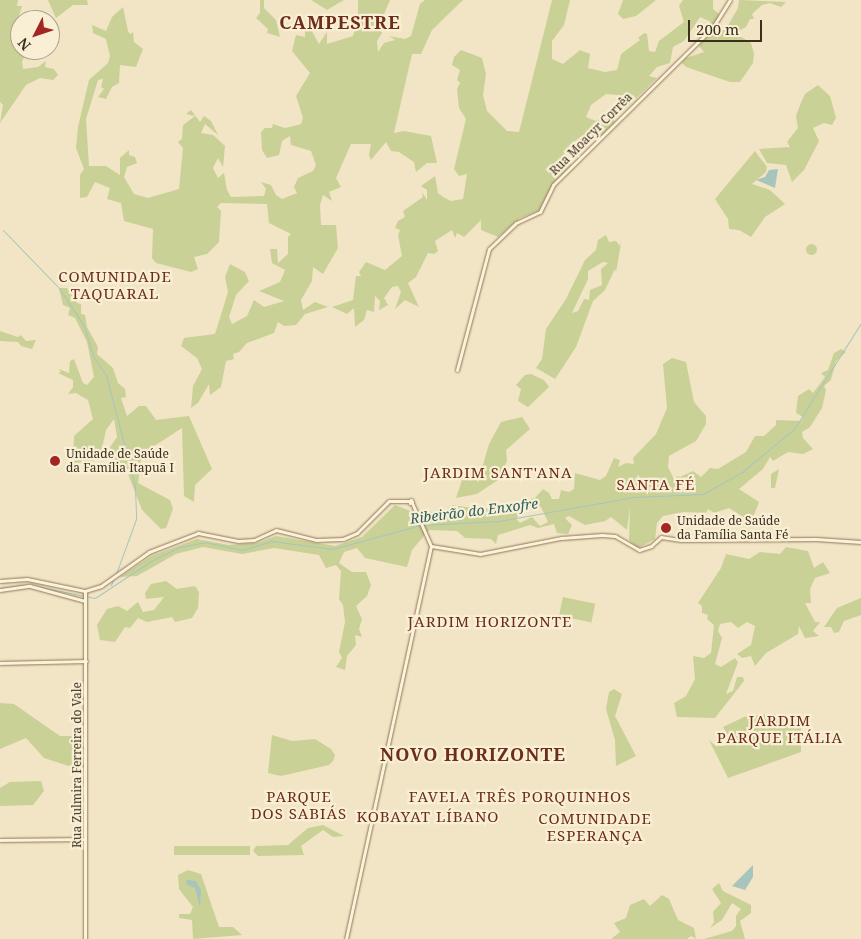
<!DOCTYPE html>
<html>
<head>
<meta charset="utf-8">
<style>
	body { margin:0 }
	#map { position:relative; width:861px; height:939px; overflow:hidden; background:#f2e5c5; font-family:"Noto Serif",serif }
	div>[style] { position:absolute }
	.green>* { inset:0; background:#c9d197; transform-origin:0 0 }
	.round { border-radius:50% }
	.water>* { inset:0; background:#a7c5bd }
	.stream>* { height:1px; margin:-0.5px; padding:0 0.5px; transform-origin:0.5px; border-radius:0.5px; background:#a7c5bd }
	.roads { filter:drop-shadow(0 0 1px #8f7759) drop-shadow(0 0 1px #8f7759) }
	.tertiary>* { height:3px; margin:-1.5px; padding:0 1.5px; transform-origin:1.5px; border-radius:1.5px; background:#fbf2d9 }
	.dots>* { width:14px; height:14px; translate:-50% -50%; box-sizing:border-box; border:2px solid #f8efd5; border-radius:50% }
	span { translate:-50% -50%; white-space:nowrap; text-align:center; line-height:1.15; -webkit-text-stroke:4.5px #f8efd5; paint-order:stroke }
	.street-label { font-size:12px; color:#3d2e1e }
	.poi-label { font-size:12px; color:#3d2e1e }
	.left { translate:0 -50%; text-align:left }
	.water-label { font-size:14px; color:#2c5e5c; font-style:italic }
	.quarter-label { font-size:15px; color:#6e2d1a; letter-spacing:1px }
	.district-label { font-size:18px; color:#6e2d1a; font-weight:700; letter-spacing:1px }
	.north { position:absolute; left:10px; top:10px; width:50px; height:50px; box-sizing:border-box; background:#f8efd5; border:1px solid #ada28c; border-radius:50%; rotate:229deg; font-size:14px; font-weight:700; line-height:20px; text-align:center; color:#3d2e1e }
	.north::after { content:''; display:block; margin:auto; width:18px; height:22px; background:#a32624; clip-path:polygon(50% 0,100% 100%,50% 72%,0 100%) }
	.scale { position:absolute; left:688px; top:20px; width:74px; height:22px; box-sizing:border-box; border:2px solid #3d2e1e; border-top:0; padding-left:6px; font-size:15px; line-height:18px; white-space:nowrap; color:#3d2e1e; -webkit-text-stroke:4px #f8efd5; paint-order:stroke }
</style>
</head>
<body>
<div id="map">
	<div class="green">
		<i style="clip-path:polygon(0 0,18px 0,17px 6px,22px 6px,17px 22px,20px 27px,20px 50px,29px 50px,22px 61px,23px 69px,38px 67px,46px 61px,45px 67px,54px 69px,58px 75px,53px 80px,40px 78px,26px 85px,0 123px,3px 105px,0 102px)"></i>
		<i style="clip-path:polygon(48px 0,87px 0,88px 5px,73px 5px,56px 18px)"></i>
		<i style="clip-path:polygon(260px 0,264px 0,264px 8px,276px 20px,280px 37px,267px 33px,268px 29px,256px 18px,260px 13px)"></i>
		<i style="clip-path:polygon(311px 0,344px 0,327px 10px)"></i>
		<i style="clip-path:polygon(358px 0,390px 0,379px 26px,382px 33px,377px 41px,378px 52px,384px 43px,395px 40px,389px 36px,405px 39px,411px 36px,420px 4px,425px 0,463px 0,432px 30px,421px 54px,412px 54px,394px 133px,404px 131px,431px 136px,437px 163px,427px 163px,416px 172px,414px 162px,399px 152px,391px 151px,386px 142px,371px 160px,369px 155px,371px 144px,351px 144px,336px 178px,341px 187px,329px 192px,332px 201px,323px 195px,320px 205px,321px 225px,336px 225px,338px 248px,323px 274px,313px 267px,312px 281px,301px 300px,303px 310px,315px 302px,328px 307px,305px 314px,296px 325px,284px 326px,278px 322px,274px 333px,247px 343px,239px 352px,233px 354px,234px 359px,226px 361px,221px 387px,210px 395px,209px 384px,198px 403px,191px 408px,193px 386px,202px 369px,197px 358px,181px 346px,184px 338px,215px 334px,228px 292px,225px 277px,230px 264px,245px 272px,249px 281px,236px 295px,229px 317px,232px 324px,247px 316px,254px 300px,264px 307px,284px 301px,259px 291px,280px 282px,285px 270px,272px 263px,270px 249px,277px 249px,278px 263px,288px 254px,288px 237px,291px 234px,269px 223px,267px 204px,221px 203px,217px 207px,221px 211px,219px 242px,207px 254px,194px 257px,198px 269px,191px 272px,156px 263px,152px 258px,153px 229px,124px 221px,121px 203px,107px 199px,110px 188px,95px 182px,87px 197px,80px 198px,80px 175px,84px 169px,76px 148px,78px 127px,89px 80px,108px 63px,110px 56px,106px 39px,93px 33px,92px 25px,106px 31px,112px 17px,123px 7px,128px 31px,130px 34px,133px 32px,134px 42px,143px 49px,136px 67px,120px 65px,119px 83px,112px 87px,106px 99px,98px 97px,104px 89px,101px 87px,103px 79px,98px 80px,86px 119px,89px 166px,106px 166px,120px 175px,120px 158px,129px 150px,129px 155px,135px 157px,137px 163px,127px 167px,124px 177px,134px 194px,148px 198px,179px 189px,183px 148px,178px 142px,182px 139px,183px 125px,195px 116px,186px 114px,191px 110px,200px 122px,204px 116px,211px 121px,218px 135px,205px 124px,201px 133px,213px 135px,225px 146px,223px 167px,218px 158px,213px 168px,218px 178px,224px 173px,227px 190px,231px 197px,264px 196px,266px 189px,261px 182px,271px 185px,276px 195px,282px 199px,297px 193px,294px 187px,298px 178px,313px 171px,316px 165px,311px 151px,291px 145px,290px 136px,282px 141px,279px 155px,267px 158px,262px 150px,261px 132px,265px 128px,272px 128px,273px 124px,285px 128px,294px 126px,301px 124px,303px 118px,296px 96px,310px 73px,292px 51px,296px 35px,305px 37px,305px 29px,309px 26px,319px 44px,327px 32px,327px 44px,353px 36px,358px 19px)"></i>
		<i style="clip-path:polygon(552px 0,570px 0,564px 25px,552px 41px,552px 59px,563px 64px,580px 50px,590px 54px,588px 68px,605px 72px,617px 70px,621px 54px,640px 40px,638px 38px,644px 33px,647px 34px,649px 51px,655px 52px,659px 41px,684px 22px,679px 6px,683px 0,713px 0,713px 9px,719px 14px,717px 21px,702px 34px,699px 32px,711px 22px,700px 17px,684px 41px,673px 47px,670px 63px,657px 67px,649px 76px,657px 78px,620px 114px,630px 96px,606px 94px,591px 105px,586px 117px,596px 121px,604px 116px,612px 117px,615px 122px,599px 138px,580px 137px,568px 147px,556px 167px,568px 158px,571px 165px,549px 192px,545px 208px,520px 218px,498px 237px,481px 230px,481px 220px,464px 237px,457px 233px,455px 238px,452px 230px,435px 241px,438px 251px,434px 254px,428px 253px,416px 277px,408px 283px,419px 307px,405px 300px,395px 309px,401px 292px,398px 286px,392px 287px,384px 298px,388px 305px,379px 310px,380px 301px,375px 296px,374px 312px,367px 310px,364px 320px,355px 327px,354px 308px,347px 314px,332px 307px,353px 300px,356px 276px,361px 276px,359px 272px,366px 262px,385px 270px,402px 256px,398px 235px,400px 230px,395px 228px,398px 221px,405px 217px,403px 211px,423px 197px,422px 192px,427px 200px,427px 190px,421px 186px,435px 176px,438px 193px,443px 197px,451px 201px,463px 199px,467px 174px,459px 176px,454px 169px,466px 119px,459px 108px,457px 89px,460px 83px,464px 86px,457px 80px,460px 70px,452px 65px,454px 57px,461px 50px,482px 58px,486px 74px,483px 95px,487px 111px,507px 131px,519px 132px)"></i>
		<i style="clip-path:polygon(623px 0,656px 0,636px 16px,623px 19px,618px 14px)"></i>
		<i style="clip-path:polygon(739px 0,786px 2px,781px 7px,770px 3px,762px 5px,752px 14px,754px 19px,750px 19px,746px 27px,735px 33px,751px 43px,754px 54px,753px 63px,740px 82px,730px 82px,686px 67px,682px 63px,686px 58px,704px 52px,699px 46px,707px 37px,726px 29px,738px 8px)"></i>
		<i style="clip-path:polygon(818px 85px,830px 96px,836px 118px,832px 125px,824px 123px,813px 128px,819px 141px,804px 170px,792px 182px,786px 165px,767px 163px,759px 149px,790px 147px,787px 142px,798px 128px,796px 116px,800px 105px,805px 94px)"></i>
		<i style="clip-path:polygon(755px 151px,767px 167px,766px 172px,752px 184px,770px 190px,785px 204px,765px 217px,751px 237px,739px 230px,729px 229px,728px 219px,715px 199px)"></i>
		<i style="clip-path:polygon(evenodd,606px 235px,609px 242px,616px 241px,620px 246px,622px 238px,616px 272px,615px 269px,605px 290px,593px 301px,576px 347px,555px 379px,536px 368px,542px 359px,546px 329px,566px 299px,585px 260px,596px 250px,598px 240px,606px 235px,603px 262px,608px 263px,601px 269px,602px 285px,590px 290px,589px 300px,584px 299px,578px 311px,572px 313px,588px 279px,588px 271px,603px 262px)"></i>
		<i class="round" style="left:805.5px;top:243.5px;width:11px;height:11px"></i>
		<i style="clip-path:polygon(59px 288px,67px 288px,77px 303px,81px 304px,81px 314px,85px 315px,87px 327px,98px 347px,97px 354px,113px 368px,118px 383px,125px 389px,126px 397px,121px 398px,127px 416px,139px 406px,146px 406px,156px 420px,189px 416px,212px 469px,195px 485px,194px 502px,184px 496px,182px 428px,148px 450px,141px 460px,138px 483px,170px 500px,173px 509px,166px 528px,161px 529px,142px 510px,128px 474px,118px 470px,110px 447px,117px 437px,114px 419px,106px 430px,100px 457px,91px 462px,73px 463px,74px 436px,93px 419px,88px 400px,76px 393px,68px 394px,73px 387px,73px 380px,58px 373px,61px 372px,59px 369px,69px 373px,70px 361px,74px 359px,83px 383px,87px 385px,94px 377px,87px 342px,75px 318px,68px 315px,70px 308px,63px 305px)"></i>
		<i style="clip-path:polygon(0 331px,18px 337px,21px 335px,26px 341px,36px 340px,32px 349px,21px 346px,18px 342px,0 341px)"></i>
		<i style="clip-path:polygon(evenodd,841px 349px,846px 352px,836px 361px,831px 380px,824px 386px,826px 390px,822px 408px,810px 427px,802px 432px,803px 438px,813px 449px,803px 454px,788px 452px,773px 461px,770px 457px,763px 469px,739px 489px,759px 502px,754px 515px,745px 518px,729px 508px,714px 513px,708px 509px,706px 513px,684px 512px,663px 516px,657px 523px,655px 539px,640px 547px,636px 547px,629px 540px,630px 507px,627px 530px,611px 517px,605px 521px,585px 525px,569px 516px,565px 518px,572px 525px,568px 534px,557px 533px,554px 524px,538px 528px,530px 525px,498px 535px,496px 544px,491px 539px,465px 538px,457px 531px,429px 530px,412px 550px,407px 567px,365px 558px,357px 548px,344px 552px,339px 563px,352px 572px,366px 572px,371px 585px,367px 596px,356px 606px,362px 619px,359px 629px,362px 637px,355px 635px,356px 645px,347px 656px,345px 670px,336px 667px,342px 658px,339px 652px,345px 622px,343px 605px,339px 599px,341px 571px,336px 565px,326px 568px,319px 555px,274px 548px,242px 554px,203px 547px,176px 554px,137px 576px,120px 577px,151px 556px,197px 539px,229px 545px,257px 543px,276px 536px,335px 546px,362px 537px,395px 505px,413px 512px,425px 526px,433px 523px,423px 520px,421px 511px,433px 512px,442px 508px,438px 515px,444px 518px,444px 512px,453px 505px,479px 509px,504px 508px,518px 512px,520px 510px,516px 503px,535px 498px,543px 489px,549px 493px,552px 499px,559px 499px,561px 490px,569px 492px,574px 489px,575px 473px,600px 480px,606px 476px,614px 458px,620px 460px,618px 467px,626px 463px,634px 464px,633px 458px,656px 434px,667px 408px,663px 364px,672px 358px,686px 362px,694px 402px,706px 416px,706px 424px,696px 441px,669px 456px,668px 467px,675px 481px,677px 476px,680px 477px,693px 471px,701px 477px,710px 468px,718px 469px,746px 452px,755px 436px,764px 436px,776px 425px,776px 420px,801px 421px,803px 417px,796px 413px,798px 396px,809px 389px,813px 393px,825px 377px,821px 373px,828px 370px,834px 353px,841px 349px,535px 504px,541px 507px,548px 522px,540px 526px,532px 517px,520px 523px,516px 519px,520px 514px,535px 504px)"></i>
		<i style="clip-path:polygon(531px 374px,544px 380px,549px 387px,528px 407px,518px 401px,521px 389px,516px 385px,525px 375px)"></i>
		<i style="clip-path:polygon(522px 417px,530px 429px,506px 450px,507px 461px,498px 480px,477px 494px,456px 498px,463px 477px,476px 480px,481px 472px,489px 444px,501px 422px)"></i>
		<i style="clip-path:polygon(779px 469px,775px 488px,771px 488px,771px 474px)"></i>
		<i style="clip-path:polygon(786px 547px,808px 551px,814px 568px,823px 562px,830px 573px,815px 578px,810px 589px,811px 603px,805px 603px,815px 622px,820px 622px,813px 631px,819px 636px,805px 638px,799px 626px,798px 634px,766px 653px,755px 666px,751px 656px,742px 658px,737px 654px,751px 645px,755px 626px,747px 622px,738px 628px,731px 622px,720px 624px,718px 631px,722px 638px,715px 664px,721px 667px,735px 658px,738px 662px,726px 694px,733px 691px,737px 677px,743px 677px,744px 681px,715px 718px,677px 717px,674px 703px,686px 696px,695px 679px,693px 656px,704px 658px,711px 653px,714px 625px,707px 619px,708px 615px,702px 613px,702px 606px,698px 603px,721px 568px,726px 554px,749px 559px,760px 552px,780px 554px)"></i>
		<i style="clip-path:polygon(166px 581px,177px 589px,195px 586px,199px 592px,198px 608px,192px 618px,175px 622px,172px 617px,147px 622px,138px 618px,130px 628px,125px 627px,115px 642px,100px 640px,97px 625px,107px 609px,118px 606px,127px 611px,138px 602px,143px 612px,154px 610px,164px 597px,146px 599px,145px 593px,151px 584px)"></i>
		<i style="left:563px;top:597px;width:33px;height:19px;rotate:12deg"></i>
		<i style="clip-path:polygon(861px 598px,861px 615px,844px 621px,839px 632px,834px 633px,831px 627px,824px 627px,837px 608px)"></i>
		<i style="clip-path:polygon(614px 689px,622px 694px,615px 716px,636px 756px,616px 766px,615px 740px,606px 709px,609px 692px)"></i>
		<i style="clip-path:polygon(0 703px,14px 704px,60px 736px,84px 736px,84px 771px,44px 758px,26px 738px,0 749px)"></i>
		<i style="clip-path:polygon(768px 714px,801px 715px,801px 752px,728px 778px,709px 740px,716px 746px,723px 746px,728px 743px,729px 737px,723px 727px,744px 717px)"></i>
		<i style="clip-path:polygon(272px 735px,292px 741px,315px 739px,331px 749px,335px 755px,333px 761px,329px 765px,281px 776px,268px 773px)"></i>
		<i style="clip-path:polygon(41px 781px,44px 791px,33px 805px,0 806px,0 788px,10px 782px)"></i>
		<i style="clip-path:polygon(323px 825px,344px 836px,333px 837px,323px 830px,301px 846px,304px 855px,258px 856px,253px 851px,256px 846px,288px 845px,308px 828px)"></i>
		<i style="left:250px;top:846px;width:9px;height:76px;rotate:90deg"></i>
		<i style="clip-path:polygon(188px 870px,201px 874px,219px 927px,233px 927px,242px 935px,193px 939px,192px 920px,179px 918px,179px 914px,190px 914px,193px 907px,179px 889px,178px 875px)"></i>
		<i style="clip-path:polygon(719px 883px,723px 891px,751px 905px,751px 913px,740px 921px,745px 939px,704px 939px,732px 931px,736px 926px,736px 916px,741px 909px,732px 903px,722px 920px,710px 928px,714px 922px,713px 912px,721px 903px,712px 889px)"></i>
		<i style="clip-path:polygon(662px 895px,669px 899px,678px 920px,694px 928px,696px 939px,691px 936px,687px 939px,611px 939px,620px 932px,614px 923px,626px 918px,630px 905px,644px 899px,650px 906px)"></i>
	</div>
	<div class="water">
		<i style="clip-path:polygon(778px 169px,775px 188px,756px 180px,765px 177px,769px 170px)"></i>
		<i style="clip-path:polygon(753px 865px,753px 877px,745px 890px,732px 886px)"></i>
		<i style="clip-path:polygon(187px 880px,196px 881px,201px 890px,200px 907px,195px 888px,186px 884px)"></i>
	</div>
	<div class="stream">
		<i style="left:3px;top:230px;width:81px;rotate:46deg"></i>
		<i style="left:59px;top:288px;width:45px;rotate:56.7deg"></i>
		<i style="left:84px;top:326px;width:31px;rotate:73deg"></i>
		<i style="left:93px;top:356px;width:23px;rotate:56deg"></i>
		<i style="left:106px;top:375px;width:115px;rotate:75.4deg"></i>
		<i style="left:135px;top:486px;width:33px;rotate:88deg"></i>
		<i style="left:136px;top:519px;width:59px;rotate:110deg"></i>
		<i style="left:111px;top:585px;width:5px;rotate:-68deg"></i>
		<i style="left:40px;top:587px;width:56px;rotate:11.3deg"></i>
		<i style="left:95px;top:598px;width:67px;rotate:-33.5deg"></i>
		<i style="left:151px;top:561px;width:32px;rotate:-26deg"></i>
		<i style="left:180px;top:547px;width:25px;rotate:-11deg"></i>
		<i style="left:205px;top:542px;width:38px;rotate:12deg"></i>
		<i style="left:242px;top:550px;width:30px;rotate:-17deg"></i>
		<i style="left:271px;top:541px;width:62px;rotate:7.5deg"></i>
		<i style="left:332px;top:549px;width:92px;rotate:-15.1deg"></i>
		<i style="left:421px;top:525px;width:78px;rotate:-2.9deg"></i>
		<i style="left:499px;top:521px;width:137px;rotate:-10.1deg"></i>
		<i style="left:634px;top:497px;width:69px;rotate:-2.5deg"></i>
		<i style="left:703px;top:494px;width:45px;rotate:-29.4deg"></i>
		<i style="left:742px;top:472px;width:67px;rotate:-39.6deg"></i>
		<i style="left:794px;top:429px;width:125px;rotate:-57.7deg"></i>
		<i style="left:0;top:588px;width:26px;rotate:-7deg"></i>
	</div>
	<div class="roads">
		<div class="tertiary">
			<i style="left:457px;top:370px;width:125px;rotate:-75.2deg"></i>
			<i style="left:489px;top:249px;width:37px;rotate:-44deg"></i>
			<i style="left:516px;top:223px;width:26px;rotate:-25deg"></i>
			<i style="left:540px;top:212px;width:30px;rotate:-64deg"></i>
			<i style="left:553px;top:185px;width:225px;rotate:-44.6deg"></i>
			<i style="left:713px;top:27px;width:32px;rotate:-58deg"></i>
			<i style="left:411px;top:500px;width:2px;rotate:63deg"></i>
			<i style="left:412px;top:502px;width:2px;rotate:153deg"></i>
			<i style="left:410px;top:503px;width:2px;rotate:-117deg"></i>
			<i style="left:409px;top:501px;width:2px;rotate:-27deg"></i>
			<i style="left:431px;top:546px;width:50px;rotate:9.3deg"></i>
			<i style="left:480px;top:554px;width:83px;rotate:-11.2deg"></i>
			<i style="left:561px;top:538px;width:41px;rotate:-4.2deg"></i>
			<i style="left:602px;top:535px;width:13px;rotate:4deg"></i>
			<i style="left:615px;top:536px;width:28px;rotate:30deg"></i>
			<i style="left:639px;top:550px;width:13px;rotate:-18deg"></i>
			<i style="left:651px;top:546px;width:13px;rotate:-42deg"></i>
			<i style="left:661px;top:537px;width:20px;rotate:9deg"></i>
			<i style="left:681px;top:540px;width:135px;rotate:-0.4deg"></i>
			<i style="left:816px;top:539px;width:45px;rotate:3.8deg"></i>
			<i style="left:0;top:581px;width:27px;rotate:-4deg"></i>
			<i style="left:27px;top:579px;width:59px;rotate:11.7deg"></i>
			<i style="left:85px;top:591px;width:17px;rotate:-17deg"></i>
			<i style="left:101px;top:586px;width:59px;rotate:-35.3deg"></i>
			<i style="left:149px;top:552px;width:53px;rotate:-21.2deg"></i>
			<i style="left:198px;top:533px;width:41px;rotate:11.3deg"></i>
			<i style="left:238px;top:541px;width:16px;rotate:-4deg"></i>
			<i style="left:254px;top:540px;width:24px;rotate:-24deg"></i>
			<i style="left:276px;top:530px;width:41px;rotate:14deg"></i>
			<i style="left:316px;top:540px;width:27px;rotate:-2deg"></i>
			<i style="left:343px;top:539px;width:15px;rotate:-23deg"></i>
			<i style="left:357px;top:533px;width:45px;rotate:-45deg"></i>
			<i style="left:389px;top:501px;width:20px"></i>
			<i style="left:0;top:590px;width:30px;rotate:-8deg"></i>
			<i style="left:30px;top:586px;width:57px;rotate:15.3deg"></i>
			<i style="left:0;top:663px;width:86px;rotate:-1.3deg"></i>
			<i style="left:0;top:840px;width:85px;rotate:-0.7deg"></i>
			<i style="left:85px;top:939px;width:348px;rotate:-90deg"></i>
			<i style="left:346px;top:939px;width:402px;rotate:-77.8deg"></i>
			<i style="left:431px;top:546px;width:47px;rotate:-113.8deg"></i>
		</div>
	</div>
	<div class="dots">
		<i style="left:55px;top:461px;background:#a32624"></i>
		<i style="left:666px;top:528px;background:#a32624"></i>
	</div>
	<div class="street-label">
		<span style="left:591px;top:134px;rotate:-45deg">Rua Moacyr Corrêa</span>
		<span style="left:77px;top:765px;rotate:-90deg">Rua Zulmira Ferreira do Vale</span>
	</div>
	<div class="poi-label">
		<span class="left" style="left:66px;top:461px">Unidade de Saúde<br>da Família Itapuã I</span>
		<span class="left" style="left:677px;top:528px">Unidade de Saúde<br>da Família Santa Fé</span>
	</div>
	<div class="water-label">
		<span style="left:474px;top:511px;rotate:-7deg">Ribeirão do Enxofre</span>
	</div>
	<div class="quarter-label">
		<span style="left:115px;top:285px">COMUNIDADE<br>TAQUARAL</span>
		<span style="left:498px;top:473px">JARDIM SANT'ANA</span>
		<span style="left:656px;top:485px">SANTA FÉ</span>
		<span style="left:490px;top:622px">JARDIM HORIZONTE</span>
		<span style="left:780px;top:729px">JARDIM<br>PARQUE ITÁLIA</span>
		<span style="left:299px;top:805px">PARQUE<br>DOS SABIÁS</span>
		<span style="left:520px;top:797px">FAVELA TRÊS PORQUINHOS</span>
		<span style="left:428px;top:817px">KOBAYAT LÍBANO</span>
		<span style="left:595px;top:827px">COMUNIDADE<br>ESPERANÇA</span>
	</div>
	<div class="district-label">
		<span style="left:340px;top:22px">CAMPESTRE</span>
		<span style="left:473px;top:754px">NOVO HORIZONTE</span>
	</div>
	<div class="north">N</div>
	<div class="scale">200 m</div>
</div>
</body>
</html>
